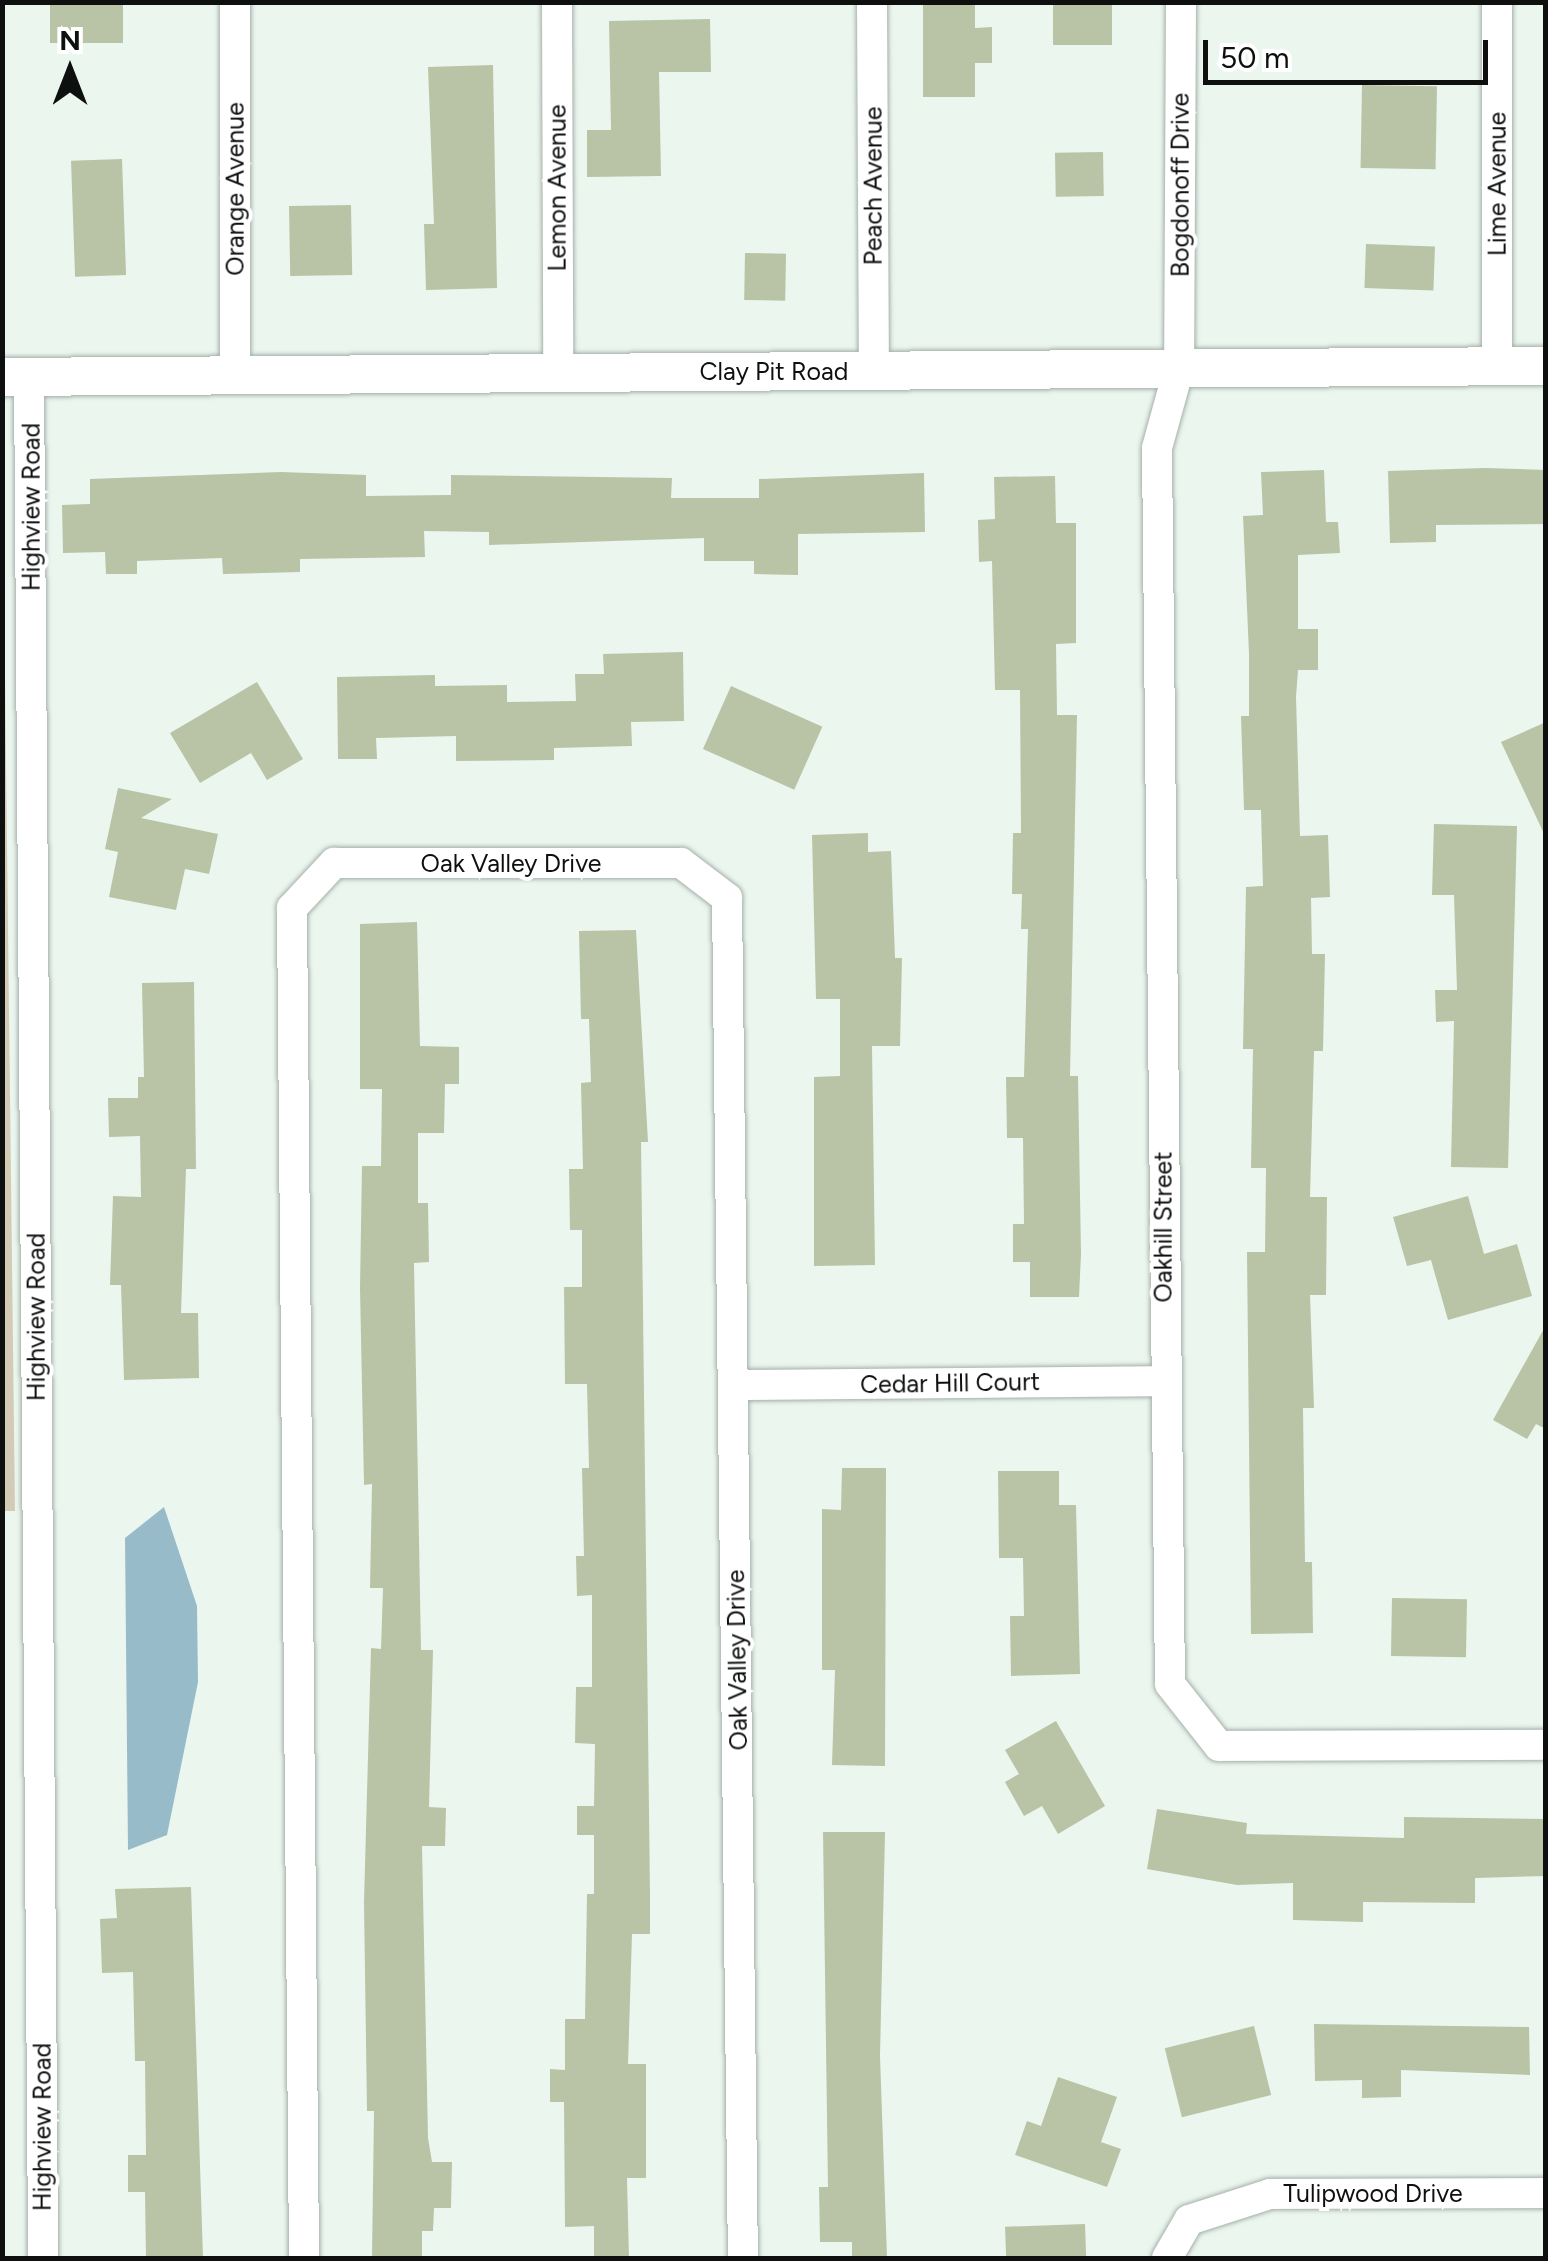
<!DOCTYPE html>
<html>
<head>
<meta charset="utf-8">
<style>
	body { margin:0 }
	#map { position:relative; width:1548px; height:2261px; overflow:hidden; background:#ebf6ef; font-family:Figtree,sans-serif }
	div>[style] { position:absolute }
	.green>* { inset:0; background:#d4cbb7 }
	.water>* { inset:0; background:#98bbca }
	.building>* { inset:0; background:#b9c3a5; transform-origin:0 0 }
	.roads { filter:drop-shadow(0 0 2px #a5b0a9) drop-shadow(0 0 2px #a5b0a9) }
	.minor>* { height:30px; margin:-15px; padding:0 15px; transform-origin:15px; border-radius:15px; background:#fff }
	.tertiary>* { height:38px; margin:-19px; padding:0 19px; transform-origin:19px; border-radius:19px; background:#fff }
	span { translate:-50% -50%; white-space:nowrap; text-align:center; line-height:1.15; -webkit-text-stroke:8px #fff; paint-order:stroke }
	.street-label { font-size:25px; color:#0d100e }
	.frame { position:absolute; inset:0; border:5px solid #0d100e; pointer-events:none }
	.north { position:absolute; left:20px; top:20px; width:100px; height:100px; -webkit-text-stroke:8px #fff; paint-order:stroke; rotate:0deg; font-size:28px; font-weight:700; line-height:40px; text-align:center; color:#0d100e }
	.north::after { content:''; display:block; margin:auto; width:35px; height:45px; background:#0d100e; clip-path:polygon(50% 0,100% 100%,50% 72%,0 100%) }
	.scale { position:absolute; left:1203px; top:40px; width:285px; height:45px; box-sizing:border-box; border:5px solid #0d100e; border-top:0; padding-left:12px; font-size:30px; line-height:35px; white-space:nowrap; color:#0d100e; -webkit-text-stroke:8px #fff; paint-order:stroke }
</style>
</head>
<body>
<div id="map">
	<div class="green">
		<i style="clip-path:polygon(2px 426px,15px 1511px,2px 1511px)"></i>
	</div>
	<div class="water">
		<i style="clip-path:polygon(164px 1507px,197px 1606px,198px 1682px,167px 1835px,128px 1850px,125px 1538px)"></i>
	</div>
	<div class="building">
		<i style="left:50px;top:2px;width:73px;height:41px"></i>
		<i style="clip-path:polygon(923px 2px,975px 2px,975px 28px,992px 27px,992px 63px,975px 63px,975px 97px,923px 97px)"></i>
		<i style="left:1053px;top:2px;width:59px;height:43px"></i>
		<i style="clip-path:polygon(710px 19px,711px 72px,659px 72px,661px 176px,587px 177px,587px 130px,611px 130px,609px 21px)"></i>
		<i style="clip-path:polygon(493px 65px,497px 288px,426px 290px,424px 224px,434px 224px,428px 67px)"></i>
		<i style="left:1362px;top:85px;width:75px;height:83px;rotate:1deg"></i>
		<i style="left:1103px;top:152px;width:44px;height:48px;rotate:89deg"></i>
		<i style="left:122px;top:159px;width:116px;height:51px;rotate:88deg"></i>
		<i style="left:351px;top:205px;width:70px;height:62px;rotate:89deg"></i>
		<i style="left:1366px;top:244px;width:69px;height:44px;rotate:2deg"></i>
		<i style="left:745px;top:253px;width:41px;height:47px;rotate:1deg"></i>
		<i style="clip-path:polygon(1485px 468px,1546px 470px,1546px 524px,1436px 525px,1436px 542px,1390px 543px,1388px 471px)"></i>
		<i style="clip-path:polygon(1324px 470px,1326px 522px,1338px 522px,1340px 553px,1298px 555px,1298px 629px,1318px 629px,1318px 670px,1298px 670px,1296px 697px,1300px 836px,1328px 835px,1330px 897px,1311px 898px,1312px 954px,1325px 954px,1323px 1051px,1314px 1051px,1310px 1197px,1327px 1197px,1326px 1295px,1310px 1295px,1314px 1408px,1303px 1408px,1305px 1562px,1312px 1562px,1313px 1633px,1251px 1634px,1247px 1252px,1265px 1252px,1266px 1168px,1251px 1168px,1253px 1049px,1243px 1049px,1246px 887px,1263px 886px,1261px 810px,1244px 810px,1241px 716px,1249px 716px,1249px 654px,1243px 516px,1263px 515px,1261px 472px)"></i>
		<i style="clip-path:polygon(281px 472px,366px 475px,366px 496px,451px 495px,451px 475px,672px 478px,671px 498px,759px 498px,759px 479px,924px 473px,925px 532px,798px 534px,798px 575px,754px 574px,754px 561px,704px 561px,704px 538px,489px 545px,489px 532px,424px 531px,425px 557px,300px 559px,300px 572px,223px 574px,222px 558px,137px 561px,137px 574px,106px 574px,105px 552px,63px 553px,62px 505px,90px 504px,90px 479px)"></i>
		<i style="clip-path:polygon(1055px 476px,1056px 523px,1076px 523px,1076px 643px,1056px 644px,1057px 715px,1077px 715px,1070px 1076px,1078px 1076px,1081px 1254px,1079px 1297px,1030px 1297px,1030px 1262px,1013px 1262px,1013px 1224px,1024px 1224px,1023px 1138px,1007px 1138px,1006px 1077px,1024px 1077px,1028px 929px,1021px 929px,1022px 894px,1012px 894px,1013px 833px,1021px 833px,1020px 690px,995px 690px,992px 561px,979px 562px,978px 520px,995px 519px,994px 477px)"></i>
		<i style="clip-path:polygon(683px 652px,684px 721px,631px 722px,632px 746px,554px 748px,554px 760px,456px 761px,456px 736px,376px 738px,377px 759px,338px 759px,337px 677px,435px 675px,435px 686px,507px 685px,507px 702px,576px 701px,575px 674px,604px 674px,603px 654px)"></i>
		<i style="clip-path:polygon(257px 682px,303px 759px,267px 780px,251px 753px,200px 783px,170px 733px)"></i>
		<i style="left:731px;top:686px;width:100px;height:69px;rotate:24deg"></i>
		<i style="clip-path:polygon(1546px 722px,1546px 838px,1501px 742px)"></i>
		<i style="clip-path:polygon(118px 788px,172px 799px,141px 818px,218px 834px,209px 874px,185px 869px,176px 910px,109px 897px,118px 852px,105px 849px)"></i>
		<i style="clip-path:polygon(1434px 824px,1517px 826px,1508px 1168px,1451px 1167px,1454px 1021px,1436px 1022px,1435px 990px,1457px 990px,1454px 895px,1432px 895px)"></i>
		<i style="clip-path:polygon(868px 833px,868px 852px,891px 851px,895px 958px,902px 958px,900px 1046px,872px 1046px,875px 1265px,814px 1266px,814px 1077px,840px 1076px,840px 999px,816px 999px,812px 835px)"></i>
		<i style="clip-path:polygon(417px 922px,420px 1046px,459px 1047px,459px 1084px,445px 1084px,444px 1133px,418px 1133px,418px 1203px,428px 1203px,429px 1262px,414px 1263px,421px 1650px,433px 1650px,429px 1807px,446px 1808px,445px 1846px,422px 1846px,428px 2138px,432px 2162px,452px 2162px,451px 2208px,434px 2208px,433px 2231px,422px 2231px,422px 2258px,372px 2258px,374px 2111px,367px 2111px,364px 1902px,371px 1648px,381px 1649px,383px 1588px,370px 1588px,372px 1484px,364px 1485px,360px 1288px,362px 1166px,381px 1166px,382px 1089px,360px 1089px,360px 924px)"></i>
		<i style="clip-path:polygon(636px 930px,648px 1142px,641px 1142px,650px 1895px,650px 1934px,632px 1934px,628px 2064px,646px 2064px,646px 2178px,627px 2178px,629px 2258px,594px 2258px,594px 2226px,565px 2227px,564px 2102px,550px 2102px,550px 2069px,565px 2070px,565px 2019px,585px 2019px,587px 1894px,594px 1894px,594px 1835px,577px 1835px,577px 1806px,594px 1806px,595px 1744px,575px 1743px,576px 1687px,592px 1687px,592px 1595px,577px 1596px,576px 1556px,584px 1556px,582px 1468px,589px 1468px,587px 1384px,565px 1384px,564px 1287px,582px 1287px,582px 1230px,570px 1230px,569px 1169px,583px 1169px,581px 1083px,591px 1082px,589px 1019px,581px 1019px,579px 931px)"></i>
		<i style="clip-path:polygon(194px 982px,196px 1169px,186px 1169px,181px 1313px,198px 1313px,199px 1378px,124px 1380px,121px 1285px,110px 1285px,113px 1196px,141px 1197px,140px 1136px,109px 1137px,108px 1098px,138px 1098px,138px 1077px,144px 1077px,142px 983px)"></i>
		<i style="clip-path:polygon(1468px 1196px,1484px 1254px,1517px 1244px,1532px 1296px,1448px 1320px,1431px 1260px,1407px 1266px,1393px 1217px)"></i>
		<i style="clip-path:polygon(1546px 1325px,1546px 1429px,1536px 1424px,1527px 1439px,1493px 1420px)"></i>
		<i style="clip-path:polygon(842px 1468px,886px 1468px,885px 1766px,832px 1765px,835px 1670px,822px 1670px,822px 1509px,841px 1510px)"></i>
		<i style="clip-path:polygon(998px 1471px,1059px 1471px,1059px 1505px,1076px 1505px,1080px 1674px,1011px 1676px,1010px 1616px,1024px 1616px,1023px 1558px,999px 1558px)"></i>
		<i style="left:1392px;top:1598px;width:75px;height:58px;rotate:1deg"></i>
		<i style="clip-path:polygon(1056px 1721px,1105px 1806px,1058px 1834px,1042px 1806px,1024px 1816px,1005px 1782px,1019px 1774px,1005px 1750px)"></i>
		<i style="clip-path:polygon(1157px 1809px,1247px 1823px,1246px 1834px,1404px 1838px,1404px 1817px,1546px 1819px,1546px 1876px,1475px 1878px,1475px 1903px,1363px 1902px,1363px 1922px,1293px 1920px,1293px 1883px,1237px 1885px,1147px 1869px)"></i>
		<i style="clip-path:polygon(823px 1832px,885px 1832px,880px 2056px,887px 2257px,852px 2258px,852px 2242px,820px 2242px,819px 2187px,828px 2187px)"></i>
		<i style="clip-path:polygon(191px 1887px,203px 2258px,146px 2258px,145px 2192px,128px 2192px,128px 2155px,146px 2155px,145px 2061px,135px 2061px,133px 1972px,102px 1973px,100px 1919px,117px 1918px,115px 1889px)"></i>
		<i style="clip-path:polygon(1314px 2024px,1529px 2027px,1530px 2075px,1401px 2070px,1401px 2097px,1362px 2098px,1362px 2080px,1315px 2081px)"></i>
		<i style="left:1254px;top:2026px;width:71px;height:92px;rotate:76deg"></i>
		<i style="clip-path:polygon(1058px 2077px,1117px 2097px,1101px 2142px,1121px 2149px,1107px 2187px,1015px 2155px,1027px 2121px,1041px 2126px)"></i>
		<i style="left:1085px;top:2224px;width:34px;height:80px;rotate:88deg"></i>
	</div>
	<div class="roads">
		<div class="minor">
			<i style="left:557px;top:2px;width:371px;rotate:89.8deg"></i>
			<i style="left:872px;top:2px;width:368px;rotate:89.7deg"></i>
			<i style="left:1181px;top:2px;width:366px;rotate:90.3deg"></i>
			<i style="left:1179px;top:368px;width:83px;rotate:105.4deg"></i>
			<i style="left:1157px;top:448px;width:1236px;rotate:89.4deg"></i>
			<i style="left:1170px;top:1684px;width:79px;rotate:51.7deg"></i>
			<i style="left:1219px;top:1746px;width:327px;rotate:-0.2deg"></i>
			<i style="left:1497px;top:2px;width:364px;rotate:90deg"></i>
			<i style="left:235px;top:375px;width:373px;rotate:-90deg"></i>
			<i style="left:29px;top:376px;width:1882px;rotate:89.57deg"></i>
			<i style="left:735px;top:1385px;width:430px;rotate:-0.5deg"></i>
			<i style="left:304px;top:2258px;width:1350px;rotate:-90.51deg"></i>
			<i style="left:292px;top:908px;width:62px;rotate:-47deg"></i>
			<i style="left:334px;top:863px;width:347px"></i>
			<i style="left:681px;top:863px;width:58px;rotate:37.3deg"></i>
			<i style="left:727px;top:898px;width:1360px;rotate:89.33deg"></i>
			<i style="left:1167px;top:2258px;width:44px;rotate:-59.9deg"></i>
			<i style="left:1189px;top:2220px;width:85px;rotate:-17.8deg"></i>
			<i style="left:1270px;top:2194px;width:276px;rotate:-0.2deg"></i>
		</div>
		<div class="tertiary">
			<i style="left:2px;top:377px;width:1544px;rotate:-0.41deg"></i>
		</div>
	</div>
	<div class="street-label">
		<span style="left:1497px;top:184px;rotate:-90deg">Lime Avenue</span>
		<span style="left:1180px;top:185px;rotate:-90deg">Bogdonoff Drive</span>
		<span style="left:873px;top:186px;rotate:-90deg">Peach Avenue</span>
		<span style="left:557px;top:188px;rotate:-90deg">Lemon Avenue</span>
		<span style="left:235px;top:189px;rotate:-90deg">Orange Avenue</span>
		<span style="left:774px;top:371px">Clay Pit Road</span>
		<span style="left:31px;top:507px;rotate:-90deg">Highview Road</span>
		<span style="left:511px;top:863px">Oak Valley Drive</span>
		<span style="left:1163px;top:1227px;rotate:-90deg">Oakhill Street</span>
		<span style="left:36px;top:1317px;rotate:-90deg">Highview Road</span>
		<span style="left:950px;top:1383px;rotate:-1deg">Cedar Hill Court</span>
		<span style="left:737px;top:1660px;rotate:-91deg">Oak Valley Drive</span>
		<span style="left:42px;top:2127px;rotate:-90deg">Highview Road</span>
		<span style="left:1373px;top:2193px">Tulipwood Drive</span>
	</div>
	<div class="frame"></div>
	<div class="north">N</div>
	<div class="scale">50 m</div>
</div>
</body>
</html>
